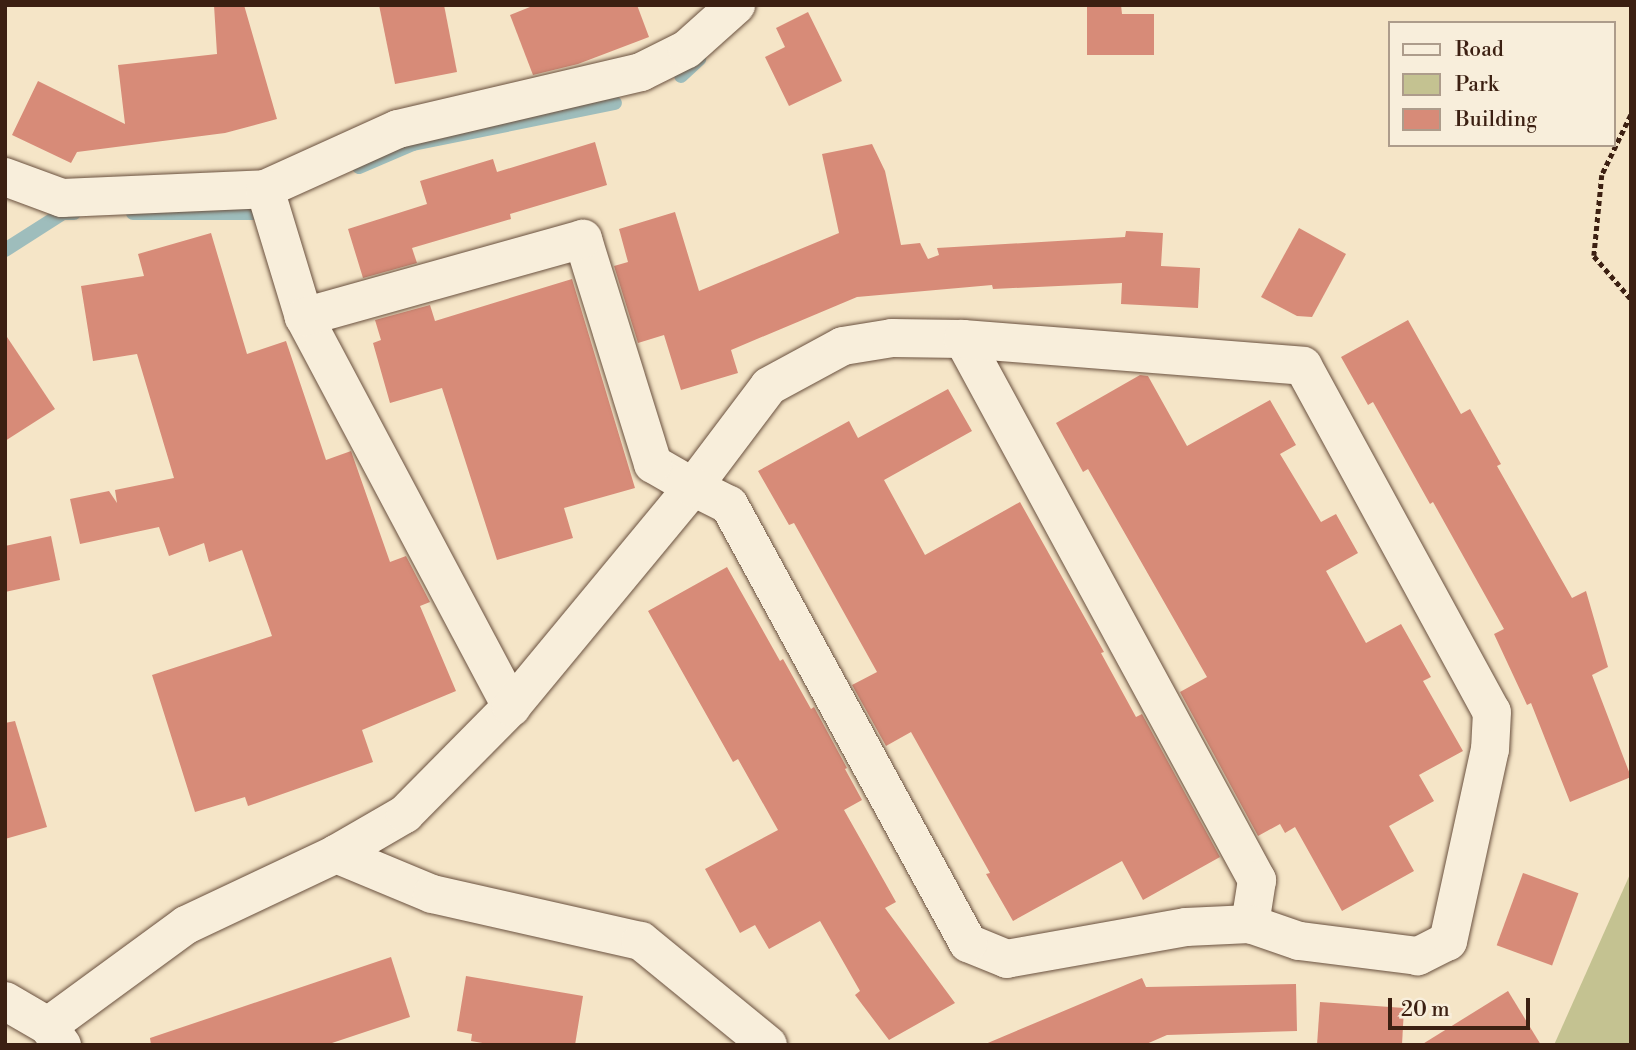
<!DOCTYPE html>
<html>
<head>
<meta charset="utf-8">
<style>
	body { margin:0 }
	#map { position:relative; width:1636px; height:1050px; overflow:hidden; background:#f5e5c7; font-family:"Libre Bodoni",serif }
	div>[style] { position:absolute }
	.green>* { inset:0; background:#c4c291 }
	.stream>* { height:14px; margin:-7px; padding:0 7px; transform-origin:7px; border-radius:7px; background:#9ebdbc }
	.building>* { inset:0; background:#d78b78; transform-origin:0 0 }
	.path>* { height:4.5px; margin-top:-2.25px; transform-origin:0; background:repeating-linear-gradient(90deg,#3c2012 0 5px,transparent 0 8.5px) }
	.roads { filter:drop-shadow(0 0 2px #6a513f) drop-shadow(0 0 2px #6a513f) }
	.minor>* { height:38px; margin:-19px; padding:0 19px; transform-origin:19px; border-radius:19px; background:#f8eedb }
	span { translate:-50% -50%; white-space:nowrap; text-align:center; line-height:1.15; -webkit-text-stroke:7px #f8eedb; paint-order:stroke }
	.frame { position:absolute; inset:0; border:7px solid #3c2012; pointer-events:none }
	.legend { position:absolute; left:1388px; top:21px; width:228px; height:126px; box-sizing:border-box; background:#f8eedb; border:2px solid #ad9c8b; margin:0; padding:9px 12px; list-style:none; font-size:21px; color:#3c2012 }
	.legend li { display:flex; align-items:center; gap:14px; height:35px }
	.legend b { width:35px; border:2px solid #ad9c8b }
	.scale { position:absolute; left:1388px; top:998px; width:142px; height:32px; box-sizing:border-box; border:4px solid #3c2012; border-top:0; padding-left:9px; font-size:21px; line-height:24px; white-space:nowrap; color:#3c2012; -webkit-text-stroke:5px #f8eedb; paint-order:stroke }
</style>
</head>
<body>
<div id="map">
	<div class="green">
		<i style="clip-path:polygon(1631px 872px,1631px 1045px,1554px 1045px)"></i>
	</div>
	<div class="stream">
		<i style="left:681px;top:76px;width:25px;rotate:-43deg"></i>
		<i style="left:359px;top:167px;width:59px;rotate:-23.1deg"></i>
		<i style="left:413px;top:144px;width:206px;rotate:-11.5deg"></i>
		<i style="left:133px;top:213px;width:121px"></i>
		<i style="left:5px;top:250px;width:69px;rotate:-32.5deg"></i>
		<i style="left:63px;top:213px;width:11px"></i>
	</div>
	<div class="building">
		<i style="clip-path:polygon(214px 5px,244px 5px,277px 119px,225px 133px,77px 152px,71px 163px,12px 135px,38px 81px,125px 124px,118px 65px,217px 54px)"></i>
		<i style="clip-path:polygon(379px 5px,444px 5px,457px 72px,395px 84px)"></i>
		<i style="clip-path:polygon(535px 5px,637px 5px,649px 37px,578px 64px,533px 75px,510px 15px)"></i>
		<i style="clip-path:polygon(1087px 5px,1121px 5px,1122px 14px,1154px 14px,1154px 55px,1087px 55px)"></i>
		<i style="clip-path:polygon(808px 12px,842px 81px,789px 106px,765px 57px,785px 47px,776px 28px)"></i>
		<i style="clip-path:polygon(595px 142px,607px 185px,510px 214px,511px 219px,412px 248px,417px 263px,363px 278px,348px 229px,427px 204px,420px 181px,493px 159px,497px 172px)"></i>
		<i style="clip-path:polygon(872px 144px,885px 171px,901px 245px,920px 243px,928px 259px,939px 255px,937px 248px,1125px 237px,1126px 231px,1163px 233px,1161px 266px,1200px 268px,1198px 308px,1121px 304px,1122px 283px,993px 289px,992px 285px,857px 297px,731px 350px,738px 373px,681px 390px,664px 335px,638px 343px,614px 266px,628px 262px,619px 229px,675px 212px,699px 291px,839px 233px,822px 154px)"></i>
		<i style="clip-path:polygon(1299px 228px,1346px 254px,1312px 317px,1297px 316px,1261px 297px)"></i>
		<i style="clip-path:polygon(211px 233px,247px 354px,286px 341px,326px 460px,351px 451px,390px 562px,406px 556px,430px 602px,420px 606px,456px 691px,362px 730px,373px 762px,248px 806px,245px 797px,195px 812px,152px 675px,272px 636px,242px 550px,209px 562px,204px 543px,169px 556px,159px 527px,80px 544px,70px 499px,109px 491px,117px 503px,115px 490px,174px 478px,137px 354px,93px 361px,81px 286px,144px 276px,138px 254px)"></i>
		<i style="clip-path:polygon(572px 279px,635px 488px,564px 508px,573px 538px,497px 560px,442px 388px,390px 403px,373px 343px,381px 340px,375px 320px,430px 305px,435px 321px)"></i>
		<i style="clip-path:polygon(1408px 320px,1461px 414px,1470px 409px,1501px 464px,1497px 466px,1572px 598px,1586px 591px,1608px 667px,1592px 675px,1631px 777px,1570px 802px,1531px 703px,1527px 705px,1494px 634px,1504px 629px,1433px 502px,1430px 504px,1373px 402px,1368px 405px,1341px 357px)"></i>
		<i style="clip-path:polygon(5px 334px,55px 409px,5px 441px)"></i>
		<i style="clip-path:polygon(1140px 375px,1148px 376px,1187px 446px,1270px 400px,1296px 445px,1280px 454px,1321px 522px,1336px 514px,1358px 553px,1326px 571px,1366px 643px,1401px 624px,1431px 677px,1423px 681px,1463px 751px,1419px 775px,1434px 801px,1389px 826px,1414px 871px,1342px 911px,1295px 827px,1285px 833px,1280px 824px,1258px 836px,1180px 692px,1207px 677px,1088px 469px,1083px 472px,1056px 423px)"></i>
		<i style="clip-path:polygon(948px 389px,972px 431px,884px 480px,925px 555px,1020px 502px,1104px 652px,1101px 653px,1136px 717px,1142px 714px,1220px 857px,1143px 900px,1122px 861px,1013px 921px,986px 874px,990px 873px,911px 732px,886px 746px,852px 685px,877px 672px,794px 523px,789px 525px,758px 471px,849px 421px,858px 438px)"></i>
		<i style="clip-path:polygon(51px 536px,60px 580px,5px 592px,5px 546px)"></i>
		<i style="clip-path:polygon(727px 567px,780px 661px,783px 659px,811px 709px,814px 707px,847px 768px,845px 769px,862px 800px,844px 810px,896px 902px,885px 908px,955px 1003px,889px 1040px,855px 995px,860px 991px,820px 921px,769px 949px,755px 925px,740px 933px,705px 869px,778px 830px,738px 759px,733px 762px,648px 611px)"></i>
		<i style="clip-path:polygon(15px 721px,47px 827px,5px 839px,5px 723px)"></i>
		<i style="left:1523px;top:873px;width:59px;height:77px;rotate:20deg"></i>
		<i style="clip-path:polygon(391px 957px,410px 1017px,326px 1045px,151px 1045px,150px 1038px)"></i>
		<i style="clip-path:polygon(466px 976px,583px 996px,575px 1045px,494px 1045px,471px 1041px,472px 1034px,457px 1031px)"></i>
		<i style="clip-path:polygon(1142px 978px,1146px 987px,1296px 984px,1297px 1031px,1167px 1035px,1144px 1045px,983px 1045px)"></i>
		<i style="clip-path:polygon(1508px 991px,1541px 1045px,1421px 1045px)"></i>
		<i style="clip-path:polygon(1320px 1002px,1404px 1008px,1402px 1045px,1317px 1045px)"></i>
	</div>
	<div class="path">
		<i style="left:1631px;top:115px;width:67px;rotate:115.8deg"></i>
		<i style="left:1602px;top:175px;width:81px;rotate:95.6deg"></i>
		<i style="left:1594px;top:256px;width:57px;rotate:49.3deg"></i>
	</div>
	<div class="roads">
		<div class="minor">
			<i style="left:5px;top:177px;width:61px;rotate:20.2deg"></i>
			<i style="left:62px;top:198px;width:203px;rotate:-2.5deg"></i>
			<i style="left:265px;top:189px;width:146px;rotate:-24.3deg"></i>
			<i style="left:398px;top:129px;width:250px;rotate:-13.2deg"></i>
			<i style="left:641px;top:72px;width:51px;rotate:-26.6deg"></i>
			<i style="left:687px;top:49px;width:66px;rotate:-41.9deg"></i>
			<i style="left:265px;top:189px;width:134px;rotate:73.1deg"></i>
			<i style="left:304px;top:317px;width:442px;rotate:62deg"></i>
			<i style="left:963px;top:339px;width:616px;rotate:61.48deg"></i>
			<i style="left:1257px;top:880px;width:45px;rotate:99deg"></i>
			<i style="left:336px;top:854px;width:104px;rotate:22.6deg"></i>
			<i style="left:432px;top:894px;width:214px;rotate:12.7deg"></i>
			<i style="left:641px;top:941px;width:164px;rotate:39.3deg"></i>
			<i style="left:5px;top:1001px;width:50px;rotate:30.2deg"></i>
			<i style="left:48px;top:1026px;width:24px;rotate:54deg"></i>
			<i style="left:48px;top:1026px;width:171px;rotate:-36.2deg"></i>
			<i style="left:186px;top:925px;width:166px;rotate:-25.3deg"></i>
			<i style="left:336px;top:854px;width:80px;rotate:-30.1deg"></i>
			<i style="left:405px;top:814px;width:151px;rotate:-45.3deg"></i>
			<i style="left:511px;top:707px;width:286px;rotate:-50.4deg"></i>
			<i style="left:693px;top:487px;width:126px;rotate:-53deg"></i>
			<i style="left:769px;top:386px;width:84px;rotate:-28.4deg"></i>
			<i style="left:843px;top:346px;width:50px;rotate:-9.3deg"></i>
			<i style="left:892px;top:338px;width:71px;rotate:0.8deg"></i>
			<i style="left:963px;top:339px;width:341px;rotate:4.5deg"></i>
			<i style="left:1303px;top:366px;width:394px;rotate:61.4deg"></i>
			<i style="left:1492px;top:712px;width:37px;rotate:93deg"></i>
			<i style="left:1490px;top:749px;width:197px;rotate:102.3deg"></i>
			<i style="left:1448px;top:941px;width:34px;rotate:153deg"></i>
			<i style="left:1418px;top:956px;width:120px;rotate:-172.8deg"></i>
			<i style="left:1299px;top:941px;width:52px;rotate:-160.9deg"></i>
			<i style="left:1250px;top:924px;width:64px;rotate:177.3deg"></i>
			<i style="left:1186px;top:927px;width:182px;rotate:169.9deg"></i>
			<i style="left:1007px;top:959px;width:42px;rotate:-157.7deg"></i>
			<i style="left:968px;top:943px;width:499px;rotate:-118.6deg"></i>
			<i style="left:729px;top:505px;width:40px;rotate:-153.4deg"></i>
			<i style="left:693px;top:487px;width:46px;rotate:-150.1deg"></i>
			<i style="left:653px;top:464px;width:236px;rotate:-107.3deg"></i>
			<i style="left:583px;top:239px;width:290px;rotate:164.4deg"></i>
		</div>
	</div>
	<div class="frame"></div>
	<ul class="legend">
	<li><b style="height:9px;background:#f8eedb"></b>Road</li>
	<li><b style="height:19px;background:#c4c291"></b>Park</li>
	<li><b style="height:19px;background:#d78b78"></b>Building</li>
	</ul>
	<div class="scale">20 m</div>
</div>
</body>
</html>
